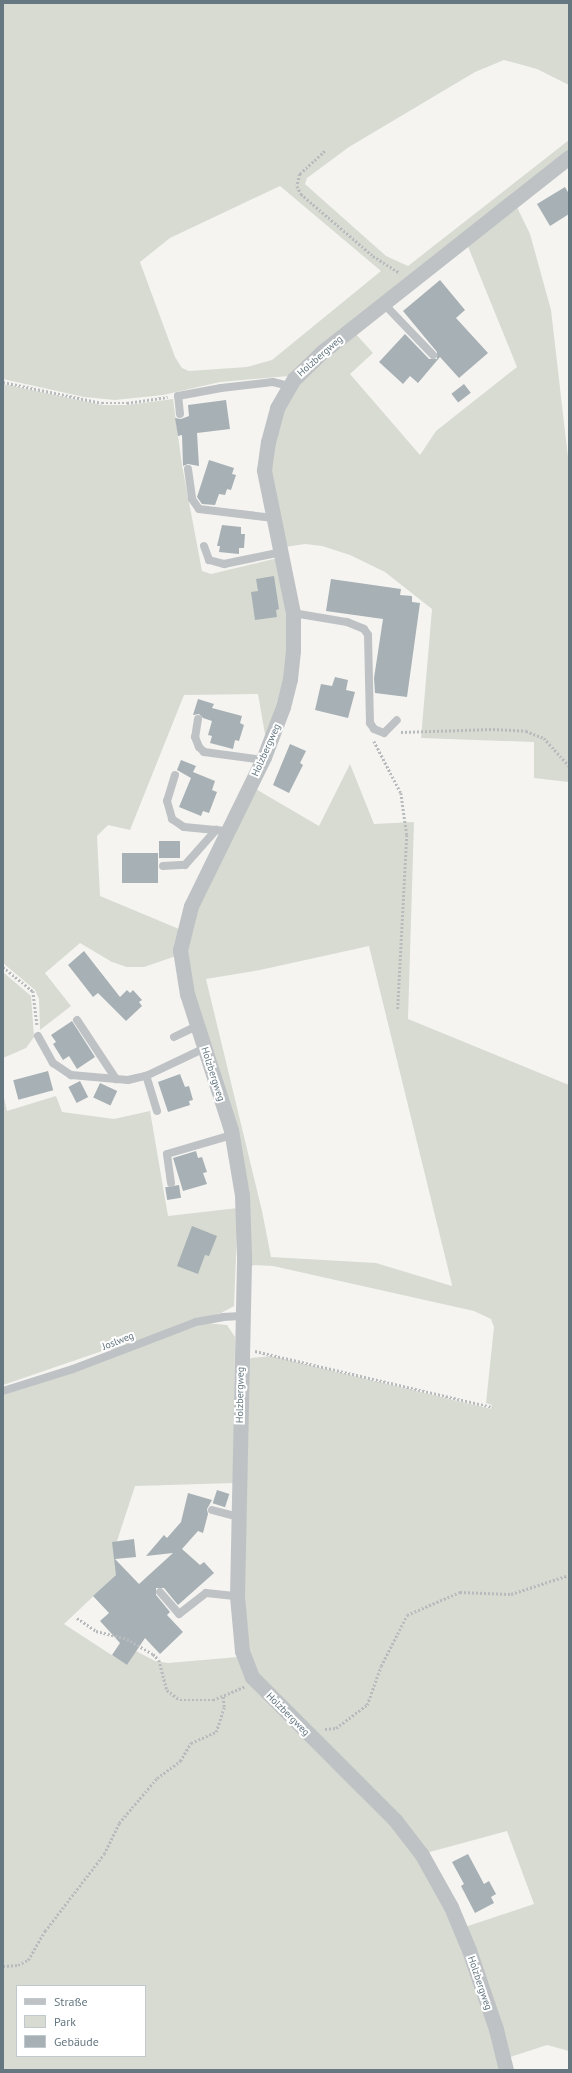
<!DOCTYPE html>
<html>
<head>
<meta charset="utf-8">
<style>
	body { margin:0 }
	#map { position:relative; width:572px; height:2073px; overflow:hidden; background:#f5f4f1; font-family:"PT Sans",sans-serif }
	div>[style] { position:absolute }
	.green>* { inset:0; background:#d7dbd2 }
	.building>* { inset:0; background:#a7b0b4; transform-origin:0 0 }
	.path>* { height:2.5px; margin-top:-1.25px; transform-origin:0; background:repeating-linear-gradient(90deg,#b8bbbd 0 2px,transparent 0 4px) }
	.service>* { height:8px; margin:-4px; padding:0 4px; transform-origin:4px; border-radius:4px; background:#bec2c5 }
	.minor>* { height:15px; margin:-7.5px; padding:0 7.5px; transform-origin:7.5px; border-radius:7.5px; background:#bec2c5 }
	span { translate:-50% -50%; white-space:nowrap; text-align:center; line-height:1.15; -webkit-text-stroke:4px #fff; paint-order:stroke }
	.street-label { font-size:10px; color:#657781 }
	.frame { position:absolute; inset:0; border:4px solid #657781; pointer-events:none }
	.legend { position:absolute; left:16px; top:1985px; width:130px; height:72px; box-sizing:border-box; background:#fff; border:1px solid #c1c9cd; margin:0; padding:5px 7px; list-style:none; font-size:12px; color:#657781 }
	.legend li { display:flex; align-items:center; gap:8px; height:20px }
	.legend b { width:20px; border:1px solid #c1c9cd }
</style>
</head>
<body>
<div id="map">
	<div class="green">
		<i style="clip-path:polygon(evenodd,3px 3px,569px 3px,569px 85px,537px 69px,504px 60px,475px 72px,349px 147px,307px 178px,305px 184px,386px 256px,408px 266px,569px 140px,569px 151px,289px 376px,220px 382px,163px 395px,115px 400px,84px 397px,3px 379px,3px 3px,280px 186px,381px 271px,272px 360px,247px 367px,189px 371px,182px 368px,175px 357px,140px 262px,170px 238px,280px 186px)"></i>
		<i style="clip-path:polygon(516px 205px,530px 234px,551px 310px,569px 466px,569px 782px,534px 778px,534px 742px,421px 738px,432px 609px,385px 572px,350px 555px,322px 546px,305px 544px,285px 547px,270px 481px,272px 442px,293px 388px,354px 332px,373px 353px,350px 374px,420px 455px,436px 431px,517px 367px,467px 244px)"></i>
		<i style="clip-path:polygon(3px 384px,102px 405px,128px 405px,173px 399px,182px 465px,202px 571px,211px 574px,278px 558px,285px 592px,288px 664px,266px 740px,258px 694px,184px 695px,130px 830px,108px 825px,97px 836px,100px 896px,179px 929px,176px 956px,144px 967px,127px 967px,112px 962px,80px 943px,45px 973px,71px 1006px,40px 1030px,39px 999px,35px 990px,3px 963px)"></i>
		<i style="clip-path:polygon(evenodd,350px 764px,374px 824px,414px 822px,408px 1019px,569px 1085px,569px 2051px,547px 2045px,507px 2058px,465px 1927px,534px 1904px,507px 1831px,426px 1853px,267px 1687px,251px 1664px,244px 1634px,247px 1362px,251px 1358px,271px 1356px,491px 1409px,492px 1405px,486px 1403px,494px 1327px,491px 1319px,474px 1311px,273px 1266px,254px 1265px,248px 1268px,247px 1195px,185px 966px,190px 923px,254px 788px,319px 826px,350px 764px,369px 946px,452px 1285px,452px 1286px,376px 1263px,271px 1257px,262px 1211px,206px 979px,260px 970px,369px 946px)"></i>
		<i style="clip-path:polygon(3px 972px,31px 996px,34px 1037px,26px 1048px,3px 1058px)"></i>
		<i style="clip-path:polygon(3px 1093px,7px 1111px,56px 1096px,62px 1112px,114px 1119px,150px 1111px,168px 1216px,238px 1208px,234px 1306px,221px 1313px,194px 1320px,112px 1351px,111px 1348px,3px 1385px)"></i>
		<i style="clip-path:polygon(evenodd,206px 1323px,227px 1325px,235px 1337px,234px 1483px,135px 1486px,117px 1541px,114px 1559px,118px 1573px,64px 1624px,127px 1665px,136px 1651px,155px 1661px,168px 1663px,238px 1657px,391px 1825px,423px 1868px,453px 1926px,490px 2031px,500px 2070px,3px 2070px,3px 1395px,206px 1323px,17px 1986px,145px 1986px,145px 2056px,17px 2056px,17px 1986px)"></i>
	</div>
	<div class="building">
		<i style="clip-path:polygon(565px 187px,569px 194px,569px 214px,550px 226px,537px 204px)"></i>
		<i style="clip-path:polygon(440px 280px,465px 310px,456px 318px,488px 353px,459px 378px,440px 357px,418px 383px,410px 376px,403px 384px,379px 362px,405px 334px,429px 359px,437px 359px,437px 352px,403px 311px)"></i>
		<i style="left:464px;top:384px;width:11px;height:16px;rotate:52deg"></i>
		<i style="clip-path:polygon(226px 400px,230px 429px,197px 433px,199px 466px,188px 464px,183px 466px,182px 435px,178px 436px,175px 418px,181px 419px,189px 416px,188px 405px)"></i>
		<i style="clip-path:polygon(209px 460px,234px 468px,232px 474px,236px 475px,231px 490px,227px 489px,225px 495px,219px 494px,215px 505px,202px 504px,197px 497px)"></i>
		<i style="clip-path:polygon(222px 525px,241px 527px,241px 534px,245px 534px,244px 548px,239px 548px,239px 554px,219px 552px,220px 546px,217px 546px)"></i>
		<i style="clip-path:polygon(274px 576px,279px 609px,276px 610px,277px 617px,255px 620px,251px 592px,258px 591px,256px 579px)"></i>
		<i style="clip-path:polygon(331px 579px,401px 589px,400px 595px,412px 596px,412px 602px,420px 603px,407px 697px,375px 693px,374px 678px,383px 619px,326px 611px)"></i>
		<i style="clip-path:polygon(335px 677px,348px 680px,346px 690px,355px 692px,348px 718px,315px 710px,321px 684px,332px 686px)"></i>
		<i style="clip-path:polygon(198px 699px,214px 704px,212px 708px,242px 716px,240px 723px,244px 725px,239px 741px,235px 740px,233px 749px,210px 743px,212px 736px,208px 735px,212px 721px,203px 718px,199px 714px,193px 715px)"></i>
		<i style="clip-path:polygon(290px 744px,306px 751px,300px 763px,303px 765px,289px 793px,273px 785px)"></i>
		<i style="clip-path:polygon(181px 760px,196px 766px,193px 772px,215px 781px,212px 790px,217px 792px,209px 813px,203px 811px,201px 816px,179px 807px,191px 778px,177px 770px)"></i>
		<i style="left:159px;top:841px;width:21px;height:17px"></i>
		<i style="left:158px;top:853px;width:30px;height:36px;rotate:90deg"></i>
		<i style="clip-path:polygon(84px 951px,120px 997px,127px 990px,130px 993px,133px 990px,142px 1000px,139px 1002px,142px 1006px,126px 1021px,98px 993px,93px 997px,68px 965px)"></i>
		<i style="clip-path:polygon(72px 1021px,95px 1057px,77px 1069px,69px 1056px,63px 1060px,53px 1044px,56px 1042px,51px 1035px)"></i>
		<i style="left:48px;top:1071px;width:20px;height:36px;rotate:75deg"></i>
		<i style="clip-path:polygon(180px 1074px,185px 1087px,189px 1086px,193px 1100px,189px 1101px,190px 1105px,168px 1112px,158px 1082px)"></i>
		<i style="left:80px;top:1081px;width:18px;height:13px;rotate:63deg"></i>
		<i style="left:100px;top:1083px;width:19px;height:16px;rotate:25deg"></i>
		<i style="clip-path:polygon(196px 1151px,198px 1158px,202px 1157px,207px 1172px,203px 1173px,207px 1184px,183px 1191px,173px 1158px)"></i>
		<i style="left:179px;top:1185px;width:13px;height:14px;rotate:81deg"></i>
		<i style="clip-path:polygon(192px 1226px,217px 1236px,209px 1256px,205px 1255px,198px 1274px,177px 1266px)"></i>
		<i style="left:217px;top:1490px;width:13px;height:14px;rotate:18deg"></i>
		<i style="clip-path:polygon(188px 1493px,212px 1500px,207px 1509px,208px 1514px,203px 1533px,198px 1531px,182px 1549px,200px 1565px,204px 1562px,214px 1573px,178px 1605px,164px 1588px,156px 1588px,156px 1595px,170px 1612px,167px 1615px,183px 1632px,160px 1654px,145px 1638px,127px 1665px,112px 1655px,120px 1643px,100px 1621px,109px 1613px,93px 1596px,116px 1575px,112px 1542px,134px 1539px,136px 1557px,115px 1559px,139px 1584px,173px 1553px,146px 1556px,164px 1535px,167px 1538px,181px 1522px)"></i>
		<i style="clip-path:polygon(468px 1854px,484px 1884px,489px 1881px,496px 1894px,491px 1897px,494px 1903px,475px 1913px,461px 1886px,464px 1884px,452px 1862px)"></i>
	</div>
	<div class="path">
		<i style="left:325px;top:151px;width:34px;rotate:137deg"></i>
		<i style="left:300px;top:174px;width:12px;rotate:104deg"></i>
		<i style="left:297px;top:186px;width:9px;rotate:63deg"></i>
		<i style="left:301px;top:194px;width:95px;rotate:40.7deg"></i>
		<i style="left:373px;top:256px;width:32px;rotate:32deg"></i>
		<i style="left:3px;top:382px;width:101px;rotate:12deg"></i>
		<i style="left:102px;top:403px;width:25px"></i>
		<i style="left:127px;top:403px;width:41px;rotate:-8.3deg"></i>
		<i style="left:401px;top:732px;width:92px;rotate:-1.9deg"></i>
		<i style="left:493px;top:729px;width:33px;rotate:3deg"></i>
		<i style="left:526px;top:731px;width:19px;rotate:21deg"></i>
		<i style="left:544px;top:738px;width:38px;rotate:48deg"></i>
		<i style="left:374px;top:741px;width:59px;rotate:62.6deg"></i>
		<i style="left:401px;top:793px;width:42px;rotate:81.9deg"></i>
		<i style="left:407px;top:835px;width:174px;rotate:93deg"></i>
		<i style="left:3px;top:967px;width:38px;rotate:39deg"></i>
		<i style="left:33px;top:991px;width:34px;rotate:83deg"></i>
		<i style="left:255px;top:1351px;width:244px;rotate:13.3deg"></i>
		<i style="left:77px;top:1618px;width:23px;rotate:34deg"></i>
		<i style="left:96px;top:1631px;width:32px;rotate:14deg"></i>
		<i style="left:127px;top:1639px;width:30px;rotate:30deg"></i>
		<i style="left:153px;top:1654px;width:8px;rotate:45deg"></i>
		<i style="left:159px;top:1660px;width:31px;rotate:75deg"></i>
		<i style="left:167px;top:1690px;width:16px;rotate:38deg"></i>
		<i style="left:180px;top:1700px;width:33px"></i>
		<i style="left:213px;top:1700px;width:34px;rotate:-23deg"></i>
		<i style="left:325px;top:1729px;width:11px;rotate:-5deg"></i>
		<i style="left:336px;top:1728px;width:39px;rotate:-37deg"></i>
		<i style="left:367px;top:1705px;width:41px;rotate:-70.3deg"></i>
		<i style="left:381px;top:1666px;width:57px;rotate:-63deg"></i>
		<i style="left:407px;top:1615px;width:58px;rotate:-23.5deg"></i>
		<i style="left:460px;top:1592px;width:51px;rotate:2.2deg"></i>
		<i style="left:511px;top:1594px;width:61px;rotate:-18.1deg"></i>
		<i style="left:3px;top:1966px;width:15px;rotate:-4deg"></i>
		<i style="left:18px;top:1965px;width:11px;rotate:-27deg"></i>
		<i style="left:28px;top:1960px;width:34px;rotate:-60deg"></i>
		<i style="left:45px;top:1931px;width:97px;rotate:-52.5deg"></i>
		<i style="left:104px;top:1854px;width:34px;rotate:-64deg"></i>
		<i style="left:119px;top:1823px;width:59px;rotate:-49.8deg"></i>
		<i style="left:157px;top:1778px;width:29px;rotate:-36deg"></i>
		<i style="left:180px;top:1761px;width:21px;rotate:-59deg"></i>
		<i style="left:191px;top:1743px;width:27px;rotate:-24deg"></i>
		<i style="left:216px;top:1732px;width:26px;rotate:-72deg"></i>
		<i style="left:224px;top:1707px;width:10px;rotate:-96deg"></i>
	</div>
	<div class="service">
		<i style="left:384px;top:304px;width:71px;rotate:46.1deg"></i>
		<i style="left:180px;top:414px;width:18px;rotate:-96deg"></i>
		<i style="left:178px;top:396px;width:44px;rotate:-10.5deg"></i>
		<i style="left:221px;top:388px;width:52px;rotate:-6.6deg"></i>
		<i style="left:273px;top:382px;width:16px;rotate:14deg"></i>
		<i style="left:188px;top:469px;width:30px;rotate:82deg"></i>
		<i style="left:192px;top:499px;width:12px;rotate:55deg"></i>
		<i style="left:199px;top:509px;width:75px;rotate:6.9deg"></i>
		<i style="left:204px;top:546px;width:15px;rotate:70deg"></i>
		<i style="left:209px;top:560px;width:16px;rotate:15deg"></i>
		<i style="left:224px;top:564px;width:59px;rotate:-11.7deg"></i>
		<i style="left:293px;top:613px;width:55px;rotate:9.5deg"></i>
		<i style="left:347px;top:622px;width:18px;rotate:22deg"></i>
		<i style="left:364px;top:629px;width:7px;rotate:56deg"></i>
		<i style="left:368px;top:635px;width:88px;rotate:88.7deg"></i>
		<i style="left:370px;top:723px;width:7px;rotate:56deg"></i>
		<i style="left:374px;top:729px;width:11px;rotate:22deg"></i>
		<i style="left:384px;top:733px;width:18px;rotate:-45deg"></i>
		<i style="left:198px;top:719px;width:18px;rotate:99deg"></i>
		<i style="left:195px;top:737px;width:11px;rotate:68deg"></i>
		<i style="left:199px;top:747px;width:7px;rotate:45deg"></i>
		<i style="left:204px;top:752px;width:60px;rotate:7.7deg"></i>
		<i style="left:175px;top:775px;width:27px;rotate:107deg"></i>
		<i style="left:167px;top:801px;width:19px;rotate:74deg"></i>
		<i style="left:172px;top:819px;width:14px;rotate:34deg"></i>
		<i style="left:184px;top:827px;width:42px;rotate:5.4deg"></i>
		<i style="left:163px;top:866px;width:22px;rotate:-3deg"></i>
		<i style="left:185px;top:865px;width:47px;rotate:-48.5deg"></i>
		<i style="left:77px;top:1020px;width:71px;rotate:56.5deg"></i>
		<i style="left:38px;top:1036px;width:31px;rotate:61deg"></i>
		<i style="left:53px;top:1063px;width:22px;rotate:34deg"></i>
		<i style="left:71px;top:1075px;width:57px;rotate:5deg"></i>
		<i style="left:128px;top:1080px;width:18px;rotate:-13deg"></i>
		<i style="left:174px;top:1037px;width:25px;rotate:-26deg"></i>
		<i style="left:157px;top:1111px;width:37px;rotate:-107deg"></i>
		<i style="left:146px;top:1076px;width:65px;rotate:-25.4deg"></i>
		<i style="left:171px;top:1183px;width:29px;rotate:-98deg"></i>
		<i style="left:167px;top:1154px;width:68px;rotate:-16.3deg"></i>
		<i style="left:3px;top:1391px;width:73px;rotate:-17.4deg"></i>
		<i style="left:73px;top:1369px;width:132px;rotate:-20.9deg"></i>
		<i style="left:196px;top:1322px;width:27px;rotate:-10deg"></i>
		<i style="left:223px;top:1317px;width:18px;rotate:-3deg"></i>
		<i style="left:212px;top:1510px;width:27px;rotate:15deg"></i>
		<i style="left:160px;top:1592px;width:29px;rotate:49deg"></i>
		<i style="left:179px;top:1614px;width:34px;rotate:-38deg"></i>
		<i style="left:206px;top:1593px;width:31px;rotate:6deg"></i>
	</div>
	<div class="minor">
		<i style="left:506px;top:2070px;width:42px;rotate:-103.7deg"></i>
		<i style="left:496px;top:2029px;width:83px;rotate:-108.9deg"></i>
		<i style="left:469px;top:1950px;width:47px;rotate:-112.7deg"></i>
		<i style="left:451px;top:1907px;width:60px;rotate:-119.1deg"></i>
		<i style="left:422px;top:1855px;width:44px;rotate:-127.6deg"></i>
		<i style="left:395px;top:1820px;width:202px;rotate:-135deg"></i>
		<i style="left:252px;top:1677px;width:28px;rotate:-111deg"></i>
		<i style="left:242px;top:1651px;width:55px;rotate:-95.2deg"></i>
		<i style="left:237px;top:1596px;width:340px;rotate:-88.8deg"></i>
		<i style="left:244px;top:1256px;width:61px;rotate:-91.9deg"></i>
		<i style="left:242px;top:1195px;width:66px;rotate:-99.6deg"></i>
		<i style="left:231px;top:1130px;width:143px;rotate:-107.9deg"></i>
		<i style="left:187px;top:994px;width:45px;rotate:-99deg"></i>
		<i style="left:180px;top:950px;width:45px;rotate:-76deg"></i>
		<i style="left:191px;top:906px;width:166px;rotate:-63.9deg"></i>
		<i style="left:264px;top:757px;width:53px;rotate:-69.2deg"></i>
		<i style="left:283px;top:707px;width:29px;rotate:-76deg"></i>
		<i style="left:290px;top:679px;width:28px;rotate:-84deg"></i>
		<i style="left:293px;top:651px;width:38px;rotate:-90deg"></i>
		<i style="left:293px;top:613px;width:146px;rotate:-101.5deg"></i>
		<i style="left:264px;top:470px;width:28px;rotate:-82deg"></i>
		<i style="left:268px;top:442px;width:35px;rotate:-75deg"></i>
		<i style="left:277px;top:408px;width:34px;rotate:-60deg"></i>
		<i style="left:294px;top:379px;width:39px;rotate:-44deg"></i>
		<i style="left:322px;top:352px;width:315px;rotate:-38.3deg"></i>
	</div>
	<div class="street-label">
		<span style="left:320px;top:356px;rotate:-41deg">Holzbergweg</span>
		<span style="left:266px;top:750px;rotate:-66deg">Holzbergweg</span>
		<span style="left:213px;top:1074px;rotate:72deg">Holzbergweg</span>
		<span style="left:118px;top:1341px;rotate:-21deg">Joslweg</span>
		<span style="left:240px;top:1395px;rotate:-89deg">Holzbergweg</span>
		<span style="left:288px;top:1714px;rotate:45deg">Holzbergweg</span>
		<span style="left:480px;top:1983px;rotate:71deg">Holzbergweg</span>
	</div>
	<div class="frame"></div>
	<ul class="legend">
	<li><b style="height:5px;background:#bec2c5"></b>Straße</li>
	<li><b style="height:11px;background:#d7dbd2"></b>Park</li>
	<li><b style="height:11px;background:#a7b0b4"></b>Gebäude</li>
	</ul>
</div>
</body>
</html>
